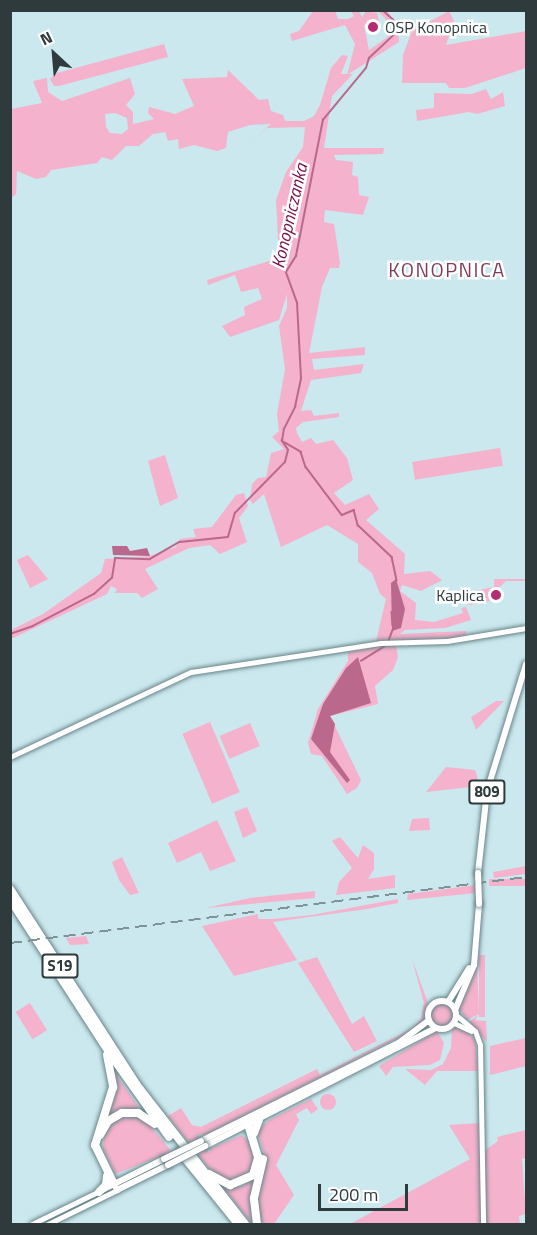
<!DOCTYPE html>
<html>
<head>
<meta charset="utf-8">
<style>
	body { margin:0 }
	#map { position:relative; width:537px; height:1235px; overflow:hidden; background:#cae8ed; font-family:"Titillium Web",sans-serif }
	div>[style] { position:absolute }
	.green>* { inset:0; background:#f5b2cc; transform-origin:0 0 }
	.round { border-radius:50% }
	.water>* { inset:0; background:#ba688b }
	.stream>* { height:1.5px; margin:-0.75px; padding:0 0.75px; transform-origin:0.75px; border-radius:0.75px; background:#ba688b }
	.roads { filter:drop-shadow(0 0 2px #698489) drop-shadow(0 0 2px #698489) }
	.secondary>* { height:5px; margin:-2.5px; padding:0 2.5px; transform-origin:2.5px; border-radius:2.5px; background:#fff }
	.primary>* { height:6px; margin:-3px; padding:0 3px; transform-origin:3px; border-radius:3px; background:#fff }
	.primary>.ring { margin:-3px; padding:0; box-sizing:content-box; background:none; border:6px solid #fff; border-radius:50% }
	.highway>* { height:8px; margin:-4px; padding:0 4px; transform-origin:4px; border-radius:4px; background:#fff }
	.rail>* { height:1.5px; margin-top:-0.75px; transform-origin:0; background:repeating-linear-gradient(90deg,#7e9397 0 12px,transparent 0 18px) }
	.bridges { filter:drop-shadow(0 0 2px #698489) drop-shadow(0 0 2px #698489) }
	.primary-bridge>* { height:6px; margin:-3px; padding:0 3px; transform-origin:3px; border-radius:3px; background:#fff }
	.dots>* { width:16px; height:16px; translate:-50% -50%; box-sizing:border-box; border:3px solid #fff; border-radius:50% }
	span { translate:-50% -50%; white-space:nowrap; text-align:center; line-height:1.15; -webkit-text-stroke:5px #fff; paint-order:stroke }
	.shield-label span { padding:2px 4px; background:#fff; border:2px solid; border-radius:4px; -webkit-text-stroke-width:0 }
	.shield-label { font-size:15px; color:#2e3a3c; font-weight:700 }
	.poi-label { font-size:16px; color:#2e3a3c }
	.left { translate:0 -50%; text-align:left }
	.right { translate:-100% -50%; text-align:right }
	.water-label { font-size:18px; color:#760f47; font-style:italic }
	.quarter-label { font-size:20px; color:#7f3c5a; letter-spacing:1.5px }
	.frame { position:absolute; inset:0; border:12px solid #2e3a3c; pointer-events:none }
	.north { position:absolute; left:24px; top:24px; width:60px; height:60px; -webkit-text-stroke:4px #fff; paint-order:stroke; rotate:334deg; font-size:16px; font-weight:700; line-height:24px; text-align:center; color:#2e3a3c }
	.north::after { content:''; display:block; margin:auto; width:21px; height:27px; background:#2e3a3c; clip-path:polygon(50% 0,100% 100%,50% 72%,0 100%) }
	.scale { position:absolute; left:318px; top:1184px; width:90px; height:27px; box-sizing:border-box; border:3px solid #2e3a3c; border-top:0; padding-left:8px; font-size:18px; line-height:21px; white-space:nowrap; color:#2e3a3c; -webkit-text-stroke:4px #fff; paint-order:stroke }
</style>
</head>
<body>
<div id="map">
	<div class="green">
		<i style="clip-path:polygon(313px 11px,335px 11px,338px 19px,348px 19px,354px 16px,351px 11px,359px 11px,362px 17px,366px 11px,377px 13px,379px 21px,364px 25px,369px 50px,392px 34px,391px 25px,378px 11px,387px 11px,398px 25px,399px 42px,347px 75px,355px 44px,345px 25px,292px 41px,290px 34px,299px 31px)"></i>
		<i style="clip-path:polygon(449px 11px,454px 21px,446px 45px,526px 31px,526px 68px,465px 88px,449px 88px,446px 83px,402px 83px,403px 55px,412px 31px)"></i>
		<i style="clip-path:polygon(164px 44px,168px 57px,59px 86px,54px 86px,50px 79px,57px 73px)"></i>
		<i style="clip-path:polygon(evenodd,342px 55px,348px 56px,341px 74px,353px 74px,332px 96px,324px 148px,384px 148px,383px 154px,334px 155px,336px 160px,353px 162px,352px 175px,358px 177px,359px 195px,369px 197px,363px 215px,325px 210px,324px 222px,334px 224px,340px 263px,339px 268px,330px 268px,322px 287px,309px 353px,365px 347px,365px 355px,312px 359px,314px 370px,364px 364px,361px 373px,311px 380px,301px 411px,311px 410px,314px 416px,339px 413px,339px 417px,303px 422px,296px 428px,297px 433px,302px 442px,311px 438px,316px 444px,333px 440px,347px 458px,353px 480px,334px 493px,345px 505px,369px 494px,379px 509px,366px 520px,405px 554px,404px 574px,430px 571px,442px 580px,421px 591px,402px 585px,400px 591px,416px 603px,415px 620px,434px 622px,463px 613px,461px 608px,466px 607px,471px 620px,445px 628px,405px 630px,400px 634px,466px 631px,466px 635px,458px 638px,376px 641px,386px 599px,380px 594px,372px 573px,358px 562px,358px 544px,327px 525px,281px 547px,264px 494px,253px 504px,250px 500px,252px 484px,258px 478px,266px 477px,271px 453px,284px 449px,272px 437px,279px 431px,277px 414px,285px 369px,279px 326px,287px 308px,287px 294px,279px 320px,230px 337px,222px 326px,245px 315px,244px 307px,262px 299px,258px 288px,241px 292px,235px 275px,208px 285px,207px 280px,279px 258px,276px 200px,286px 172px,303px 147px,305px 127px,267px 128px,249px 143px,271px 124px,250px 125px,228px 132px,226px 148px,217px 151px,194px 145px,179px 149px,178px 139px,168px 141px,165px 132px,153px 134px,139px 146px,126px 146px,112px 160px,102px 157px,97px 163px,51px 170px,46px 177px,36px 179px,17px 171px,16px 194px,11px 198px,11px 109px,42px 103px,33px 81px,47px 78px,48px 92px,62px 101px,130px 78px,135px 94px,126px 105px,133px 112px,133px 124px,154px 119px,148px 113px,149px 107px,175px 114px,194px 106px,182px 79px,227px 77px,228px 70px,259px 100px,268px 99px,271px 111px,283px 115px,285px 121px,304px 121px,314px 116px,320px 105px,331px 68px,342px 55px,115px 113px,127px 118px,128px 129px,122px 134px,110px 133px,106px 127px,105px 114px,115px 113px)"></i>
		<i style="clip-path:polygon(486px 89px,491px 99px,503px 92px,505px 106px,477px 114px,469px 112px,417px 121px,416px 110px,434px 108px,434px 93px,472px 94px)"></i>
		<i style="left:500px;top:448px;width:18px;height:89px;rotate:81deg"></i>
		<i style="clip-path:polygon(165px 455px,178px 498px,160px 506px,148px 461px)"></i>
		<i style="clip-path:polygon(244px 493px,248px 506px,239px 518px,247px 542px,220px 554px,210px 545px,189px 548px,145px 569px,158px 589px,142px 598px,137px 593px,115px 593px,117px 589px,111px 586px,107px 594px,11px 639px,11px 630px,43px 614px,101px 573px,105px 559px,150px 556px,176px 547px,180px 539px,196px 537px,193px 529px,212px 527px,236px 495px)"></i>
		<i style="clip-path:polygon(28px 555px,48px 579px,30px 588px,17px 560px)"></i>
		<i style="clip-path:polygon(494px 579px,526px 579px,526px 581px,506px 581px,494px 592px,494px 600px,469px 605px,460px 589px,465px 589px,466px 593px,494px 587px)"></i>
		<i style="clip-path:polygon(385px 645px,396px 646px,398px 657px,393px 670px,375px 686px,378px 704px,330px 716px,361px 780px,357px 788px,347px 794px,322px 756px,311px 754px,308px 743px,318px 709px,348px 661px,348px 652px)"></i>
		<i style="clip-path:polygon(496px 701px,504px 701px,476px 730px,471px 717px)"></i>
		<i style="left:210px;top:722px;width:76px;height:30px;rotate:67deg"></i>
		<i style="left:250px;top:723px;width:25px;height:33px;rotate:67deg"></i>
		<i style="clip-path:polygon(446px 767px,475px 770px,480px 786px,426px 792px)"></i>
		<i style="clip-path:polygon(247px 807px,257px 831px,243px 838px,234px 812px)"></i>
		<i style="clip-path:polygon(429px 818px,430px 830px,409px 831px,412px 819px)"></i>
		<i style="clip-path:polygon(217px 820px,236px 861px,210px 871px,201px 852px,177px 863px,168px 843px)"></i>
		<i style="clip-path:polygon(340px 837px,358px 858px,363px 845px,374px 853px,374px 869px,368px 879px,395px 875px,395px 888px,336px 895px,339px 882px,352px 868px,332px 841px)"></i>
		<i style="clip-path:polygon(122px 857px,139px 893px,130px 895px,119px 880px,112px 862px)"></i>
		<i style="clip-path:polygon(526px 866px,526px 874px,494px 878px,493px 872px)"></i>
		<i style="left:526px;top:879px;width:7px;height:37px;rotate:90deg"></i>
		<i style="clip-path:polygon(476px 885px,476px 893px,407px 900px,408px 894px)"></i>
		<i style="clip-path:polygon(315px 891px,315px 898px,206px 908px,250px 898px)"></i>
		<i style="clip-path:polygon(398px 899px,398px 903px,367px 909px,273px 922px,297px 960px,234px 976px,202px 926px,258px 914px,258px 919px,273px 919px,312px 915px)"></i>
		<i style="clip-path:polygon(86px 936px,89px 944px,70px 945px,66px 938px)"></i>
		<i style="left:479px;top:955px;width:6px;height:62px"></i>
		<i style="clip-path:polygon(317px 957px,352px 1024px,364px 1016px,377px 1041px,354px 1052px,298px 963px)"></i>
		<i style="clip-path:polygon(412px 959px,428px 1003px,424px 1022px,414px 1030px,206px 1135px,199px 1134px,198px 1139px,189px 1143px,168px 1116px,181px 1108px,192px 1125px,201px 1127px,317px 1069px,320px 1075px,413px 1028px,421px 1019px,424px 1003px)"></i>
		<i style="clip-path:polygon(477px 961px,479px 1014px,467px 1020px,459px 1009px)"></i>
		<i class="round" style="left:430px;top:1003px;width:24px;height:24px"></i>
		<i style="left:30px;top:1003px;width:32px;height:17px;rotate:58deg"></i>
		<i style="clip-path:polygon(478px 1015px,475px 1020px,486px 1021px,487px 1042px,469px 1022px)"></i>
		<i style="clip-path:polygon(458px 1026px,475px 1038px,478px 1071px,437px 1071px,425px 1085px,405px 1069px,431px 1070px,443px 1064px,451px 1048px,452px 1029px)"></i>
		<i style="clip-path:polygon(437px 1031px,444px 1043px,440px 1060px,430px 1065px,393px 1067px,386px 1076px,379px 1066px)"></i>
		<i style="clip-path:polygon(526px 1038px,526px 1066px,490px 1075px,490px 1046px)"></i>
		<i style="clip-path:polygon(115px 1073px,142px 1112px,120px 1110px,105px 1119px,116px 1087px)"></i>
		<i class="round" style="left:320px;top:1094px;width:16px;height:16px"></i>
		<i style="clip-path:polygon(311px 1099px,318px 1109px,311px 1114px,307px 1108px,296px 1114px,299px 1120px,276px 1165px,294px 1195px,274px 1224px,259px 1224px,257px 1196px,266px 1159px,257px 1131px,269px 1120px)"></i>
		<i style="clip-path:polygon(133px 1114px,148px 1123px,172px 1152px,115px 1174px,103px 1149px,104px 1133px,119px 1117px)"></i>
		<i style="clip-path:polygon(480px 1123px,481px 1153px,498px 1141px,497px 1137px,526px 1130px,526px 1158px,522px 1159px,526px 1214px,519px 1216px,520px 1224px,350px 1224px,470px 1159px,449px 1125px)"></i>
		<i style="clip-path:polygon(242px 1135px,252px 1145px,255px 1159px,250px 1174px,231px 1182px,211px 1171px,197px 1154px,206px 1150px,210px 1152px,210px 1149px)"></i>
		<i style="clip-path:polygon(256px 1176px,251px 1198px,252px 1224px,222px 1186px,243px 1186px)"></i>
	</div>
	<div class="water">
		<i style="clip-path:polygon(112px 546px,127px 546px,130px 551px,147px 548px,150px 556px,113px 555px)"></i>
		<i style="clip-path:polygon(396px 579px,405px 609px,401px 628px,392px 631px,391px 583px)"></i>
		<i style="clip-path:polygon(358px 657px,371px 703px,330px 716px,335px 724px,330px 752px,350px 780px,347px 783px,311px 739px,323px 704px,346px 668px)"></i>
	</div>
	<div class="stream">
		<i style="left:284px;top:442px;width:20px;rotate:30deg"></i>
		<i style="left:301px;top:452px;width:16px;rotate:72deg"></i>
		<i style="left:306px;top:467px;width:60px;rotate:53.1deg"></i>
		<i style="left:342px;top:515px;width:13px;rotate:-23deg"></i>
		<i style="left:354px;top:510px;width:16px;rotate:75deg"></i>
		<i style="left:358px;top:525px;width:47px;rotate:43.3deg"></i>
		<i style="left:392px;top:557px;width:24px;rotate:78deg"></i>
		<i style="left:392px;top:612px;width:13px;rotate:86deg"></i>
		<i style="left:10px;top:634px;width:24px;rotate:-19deg"></i>
		<i style="left:33px;top:626px;width:69px;rotate:-27.7deg"></i>
		<i style="left:94px;top:594px;width:24px;rotate:-42deg"></i>
		<i style="left:112px;top:578px;width:20px;rotate:-81deg"></i>
		<i style="left:115px;top:558px;width:35px;rotate:2deg"></i>
		<i style="left:150px;top:559px;width:34px;rotate:-30deg"></i>
		<i style="left:180px;top:542px;width:48px;rotate:-5.9deg"></i>
		<i style="left:228px;top:537px;width:25px;rotate:-74deg"></i>
		<i style="left:235px;top:513px;width:71px;rotate:-45.6deg"></i>
		<i style="left:285px;top:462px;width:12px;rotate:-76deg"></i>
		<i style="left:288px;top:450px;width:11px;rotate:-124deg"></i>
		<i style="left:282px;top:441px;width:12px;rotate:-81deg"></i>
		<i style="left:284px;top:429px;width:25px;rotate:-63deg"></i>
		<i style="left:295px;top:407px;width:29px;rotate:-78deg"></i>
		<i style="left:301px;top:379px;width:76px;rotate:-93deg"></i>
		<i style="left:297px;top:303px;width:33px;rotate:-110deg"></i>
		<i style="left:286px;top:272px;width:19px;rotate:-58deg"></i>
		<i style="left:296px;top:256px;width:139px;rotate:-78.8deg"></i>
		<i style="left:323px;top:120px;width:67px;rotate:-50.4deg"></i>
		<i style="left:366px;top:68px;width:10px;rotate:-73deg"></i>
		<i style="left:369px;top:58px;width:37px;rotate:-43deg"></i>
		<i style="left:396px;top:33px;width:13px;rotate:-103deg"></i>
		<i style="left:393px;top:20px;width:15px;rotate:-138deg"></i>
		<i style="left:388px;top:642px;width:14px;rotate:-69deg"></i>
		<i style="left:361px;top:661px;width:28px;rotate:-32deg"></i>
	</div>
	<div class="roads">
		<div class="secondary">
			<i style="left:10px;top:757px;width:200px;rotate:-25.2deg"></i>
			<i style="left:191px;top:672px;width:191px;rotate:-8.7deg"></i>
			<i style="left:380px;top:643px;width:67px;rotate:-1.7deg"></i>
			<i style="left:447px;top:641px;width:80px;rotate:-9.3deg"></i>
			<i style="left:456px;top:1015px;width:25px;rotate:40deg"></i>
			<i style="left:475px;top:1031px;width:15px;rotate:70deg"></i>
			<i style="left:480px;top:1045px;width:179px;rotate:89deg"></i>
			<i style="left:454px;top:1023px;width:19px;rotate:25deg"></i>
			<i style="left:32px;top:1224px;width:91px;rotate:-26deg"></i>
			<i style="left:48px;top:1224px;width:77px;rotate:-26.2deg"></i>
		</div>
		<div class="primary">
			<i style="left:478px;top:873px;width:82px;rotate:-83.7deg"></i>
			<i style="left:487px;top:791px;width:133px;rotate:-72.9deg"></i>
			<i class="ring" style="left:428px;top:1001px;width:22px;height:22px"></i>
			<i style="left:448px;top:1002px;width:40px;rotate:-58deg"></i>
			<i style="left:455px;top:1010px;width:49px;rotate:-67.1deg"></i>
			<i style="left:474px;top:965px;width:61px;rotate:-85.3deg"></i>
			<i style="left:201px;top:1141px;width:222px;rotate:-26.4deg"></i>
			<i style="left:400px;top:1042px;width:36px;rotate:-37deg"></i>
			<i style="left:205px;top:1146px;width:259px;rotate:-27.1deg"></i>
			<i style="left:164px;top:1159px;width:56px;rotate:153.4deg"></i>
			<i style="left:114px;top:1184px;width:7px;rotate:63deg"></i>
			<i style="left:117px;top:1190px;width:57px;rotate:-26.1deg"></i>
		</div>
		<div class="highway">
			<i style="left:10px;top:889px;width:232px;rotate:57.1deg"></i>
			<i style="left:136px;top:1084px;width:177px;rotate:52.1deg"></i>
			<i style="left:10px;top:899px;width:193px;rotate:57.1deg"></i>
			<i style="left:115px;top:1061px;width:93px;rotate:54.6deg"></i>
			<i style="left:107px;top:1055px;width:33px;rotate:79deg"></i>
			<i style="left:113px;top:1087px;width:61px;rotate:107.2deg"></i>
			<i style="left:95px;top:1145px;width:43px;rotate:64deg"></i>
			<i style="left:254px;top:1133px;width:14px;rotate:-69deg"></i>
			<i style="left:100px;top:1135px;width:16px;rotate:-60deg"></i>
			<i style="left:108px;top:1121px;width:16px;rotate:-30deg"></i>
			<i style="left:122px;top:1113px;width:16px"></i>
			<i style="left:138px;top:1113px;width:20px;rotate:33deg"></i>
			<i style="left:180px;top:1152px;width:92px;rotate:51.1deg"></i>
			<i style="left:209px;top:1174px;width:24px;rotate:28deg"></i>
			<i style="left:230px;top:1185px;width:25px;rotate:-23deg"></i>
			<i style="left:253px;top:1175px;width:19px;rotate:-74deg"></i>
			<i style="left:258px;top:1157px;width:34px;rotate:-107deg"></i>
			<i style="left:99px;top:1192px;width:10px;rotate:-45deg"></i>
			<i style="left:106px;top:1185px;width:9px;rotate:-84deg"></i>
			<i style="left:257px;top:1224px;width:26px;rotate:-97deg"></i>
			<i style="left:254px;top:1198px;width:40px;rotate:-77deg"></i>
		</div>
	</div>
	<div class="rail">
		<i style="left:10px;top:943px;width:520px;rotate:-7.29deg"></i>
	</div>
	<div class="bridges">
		<div class="primary-bridge">
			<i style="left:478px;top:873px;width:31px;rotate:88deg"></i>
			<i style="left:164px;top:1159px;width:41px;rotate:-25.9deg"></i>
			<i style="left:168px;top:1165px;width:42px;rotate:-27.2deg"></i>
		</div>
	</div>
	<div class="dots">
		<i style="left:373px;top:27px;background:#b22d71"></i>
		<i style="left:496px;top:595px;background:#b22d71"></i>
	</div>
	<div class="shield-label">
		<span style="left:487px;top:792px">809</span>
		<span style="left:60px;top:966px">S19</span>
	</div>
	<div class="poi-label">
		<span class="left" style="left:385px;top:27px">OSP Konopnica</span>
		<span class="right" style="left:484px;top:595px">Kaplica</span>
	</div>
	<div class="water-label">
		<span style="left:290px;top:216px;rotate:-77deg">Konopniczanka</span>
	</div>
	<div class="quarter-label">
		<span style="left:447px;top:269px">KONOPNICA</span>
	</div>
	<div class="frame"></div>
	<div class="north">N</div>
	<div class="scale">200 m</div>
</div>
</body>
</html>
